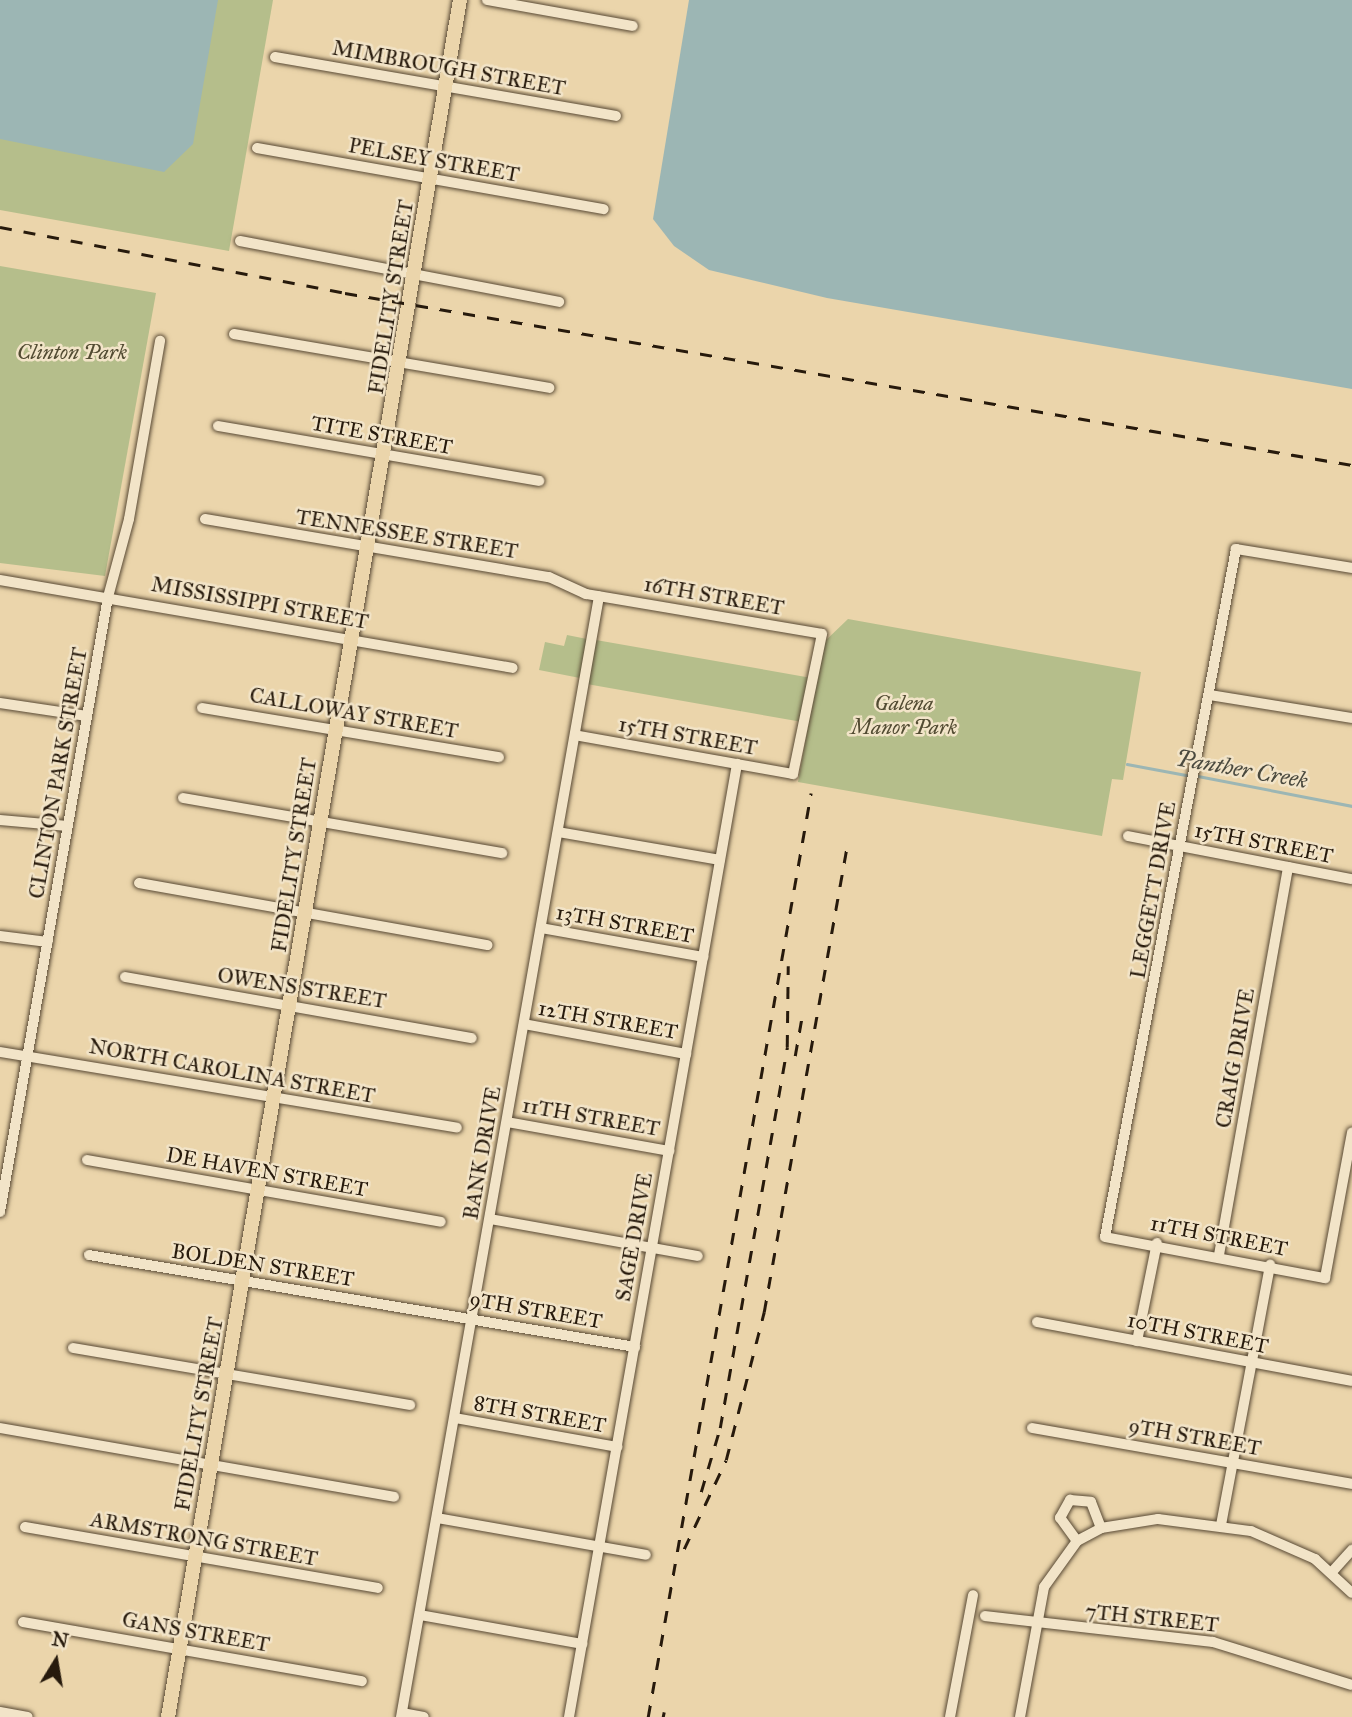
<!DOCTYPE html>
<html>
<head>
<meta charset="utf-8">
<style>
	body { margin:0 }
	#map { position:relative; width:1352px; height:1717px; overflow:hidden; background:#ebd5ab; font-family:"IM FELL Great Primer",serif }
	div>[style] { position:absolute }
	.green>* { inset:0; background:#b5be8b; transform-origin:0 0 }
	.water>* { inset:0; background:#9cb6b4 }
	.stream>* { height:2.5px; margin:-1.25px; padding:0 1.25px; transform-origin:1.25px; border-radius:1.25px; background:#9cb6b4 }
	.roads { filter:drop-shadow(0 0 2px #584934) drop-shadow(0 0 2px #584934) }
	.minor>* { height:10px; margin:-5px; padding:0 5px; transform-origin:5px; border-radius:5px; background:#f2e4c8 }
	.major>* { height:14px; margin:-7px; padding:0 7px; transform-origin:7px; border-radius:7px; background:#ebd5ab }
	.rail>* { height:2.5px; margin-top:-1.25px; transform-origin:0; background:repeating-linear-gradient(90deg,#271a0c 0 12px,transparent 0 24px) }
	span { translate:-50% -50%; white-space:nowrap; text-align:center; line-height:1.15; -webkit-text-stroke:5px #f2e4c8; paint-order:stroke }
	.street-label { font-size:21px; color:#271a0c }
	.park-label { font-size:21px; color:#524b32; font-style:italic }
	.water-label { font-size:23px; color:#4a493e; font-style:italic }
	.north { position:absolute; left:21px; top:1626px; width:70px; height:70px; -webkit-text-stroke:5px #f2e4c8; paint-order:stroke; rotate:11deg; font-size:19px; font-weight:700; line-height:28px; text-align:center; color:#271a0c }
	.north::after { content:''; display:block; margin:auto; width:24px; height:32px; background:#271a0c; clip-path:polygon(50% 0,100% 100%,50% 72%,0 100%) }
</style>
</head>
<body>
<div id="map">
	<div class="green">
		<i style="clip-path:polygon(0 0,273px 0,229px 251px,0 210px)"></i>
		<i style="clip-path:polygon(0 266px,156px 293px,105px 576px,0 563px)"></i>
		<i style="clip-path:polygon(848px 619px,1141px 672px,1123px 780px,1112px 779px,1102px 836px,798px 782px,823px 643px)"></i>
		<i style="clip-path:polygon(567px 635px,587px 639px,580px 678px,539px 670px,545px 642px,564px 646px)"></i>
		<i style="left:596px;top:640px;width:216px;height:45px;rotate:10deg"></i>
	</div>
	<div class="water">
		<i style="clip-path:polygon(0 0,218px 0,193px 144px,164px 172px,0 139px)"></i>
		<i style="clip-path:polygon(689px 0,1352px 0,1352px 389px,827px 298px,709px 270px,674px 246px,653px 219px)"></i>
	</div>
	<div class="stream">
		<i style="left:1127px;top:764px;width:65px;rotate:10.6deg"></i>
		<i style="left:1198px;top:776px;width:157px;rotate:11deg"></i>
	</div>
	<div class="roads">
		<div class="minor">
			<i style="left:487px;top:0;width:148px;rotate:10.1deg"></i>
			<i style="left:275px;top:57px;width:346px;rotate:9.8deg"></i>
			<i style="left:257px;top:148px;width:352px;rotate:10deg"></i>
			<i style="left:240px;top:241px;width:325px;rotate:10.8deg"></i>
			<i style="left:234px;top:334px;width:320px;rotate:9.7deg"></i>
			<i style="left:218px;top:426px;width:326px;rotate:9.7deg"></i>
			<i style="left:205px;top:519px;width:349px;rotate:9.6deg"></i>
			<i style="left:549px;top:577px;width:41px;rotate:24.7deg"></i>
			<i style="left:586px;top:594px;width:239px;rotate:9.6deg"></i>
			<i style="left:822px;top:634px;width:143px;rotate:101.7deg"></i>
			<i style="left:793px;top:774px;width:221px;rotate:-169.9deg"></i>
			<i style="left:1352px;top:568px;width:118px;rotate:-170.7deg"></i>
			<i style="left:1236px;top:549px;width:700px;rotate:100.78deg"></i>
			<i style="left:1105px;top:1237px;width:224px;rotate:10.6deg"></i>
			<i style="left:1325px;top:1278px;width:148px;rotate:-79.5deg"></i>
			<i style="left:0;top:580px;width:520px;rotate:9.73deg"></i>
			<i style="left:1210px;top:695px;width:144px;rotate:9.2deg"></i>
			<i style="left:0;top:703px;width:88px;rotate:8.5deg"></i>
			<i style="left:202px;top:708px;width:301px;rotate:9.4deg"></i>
			<i style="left:183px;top:798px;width:324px;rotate:9.8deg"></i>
			<i style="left:0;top:820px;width:68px;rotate:5deg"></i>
			<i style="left:558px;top:832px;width:164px;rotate:9.8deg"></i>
			<i style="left:1128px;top:836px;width:228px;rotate:10.9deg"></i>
			<i style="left:139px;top:883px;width:354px;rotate:10.1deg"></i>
			<i style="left:541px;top:928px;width:165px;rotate:10.1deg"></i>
			<i style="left:0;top:936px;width:48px;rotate:7.1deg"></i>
			<i style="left:125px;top:977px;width:352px;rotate:10deg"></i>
			<i style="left:524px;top:1024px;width:165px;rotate:10.5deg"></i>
			<i style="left:0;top:1052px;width:463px;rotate:9.4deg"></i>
			<i style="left:507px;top:1122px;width:165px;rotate:10.1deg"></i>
			<i style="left:87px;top:1160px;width:359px;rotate:9.9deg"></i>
			<i style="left:0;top:1212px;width:624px;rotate:-80.04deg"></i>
			<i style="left:108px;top:597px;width:81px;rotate:-74.9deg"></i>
			<i style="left:129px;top:519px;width:181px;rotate:-80.1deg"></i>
			<i style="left:490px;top:1219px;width:211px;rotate:10.1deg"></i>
			<i style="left:89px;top:1255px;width:554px;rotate:9.56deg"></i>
			<i style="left:1219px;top:1255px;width:394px;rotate:-79.9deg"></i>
			<i style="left:1037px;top:1322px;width:320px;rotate:10.6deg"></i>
			<i style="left:1137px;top:1341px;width:100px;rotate:-78.5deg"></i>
			<i style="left:73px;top:1348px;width:342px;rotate:9.6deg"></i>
			<i style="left:455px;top:1418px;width:165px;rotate:10.1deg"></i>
			<i style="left:0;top:1428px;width:400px;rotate:9.9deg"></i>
			<i style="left:1032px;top:1428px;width:325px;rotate:9.9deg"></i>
			<i style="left:437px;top:1518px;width:212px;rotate:10deg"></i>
			<i style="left:1221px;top:1525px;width:265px;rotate:-79.3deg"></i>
			<i style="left:25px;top:1527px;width:358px;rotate:9.8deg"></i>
			<i style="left:1077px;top:1541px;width:29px;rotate:-126deg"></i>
			<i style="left:1060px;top:1518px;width:21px;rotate:-61deg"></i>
			<i style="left:1070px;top:1500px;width:21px;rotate:5deg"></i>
			<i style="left:1091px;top:1502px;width:28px;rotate:69deg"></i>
			<i style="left:1332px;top:1572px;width:30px;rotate:-48deg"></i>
			<i style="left:420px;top:1615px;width:165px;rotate:10.1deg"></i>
			<i style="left:985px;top:1616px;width:229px;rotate:6.5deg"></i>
			<i style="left:1213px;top:1642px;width:145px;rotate:17.2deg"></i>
			<i style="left:23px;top:1622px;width:344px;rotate:9.9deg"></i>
			<i style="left:0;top:1712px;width:28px;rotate:10deg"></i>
			<i style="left:402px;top:1713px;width:22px;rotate:10deg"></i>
			<i style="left:401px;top:1717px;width:1138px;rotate:-79.98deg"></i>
			<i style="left:569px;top:1717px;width:968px;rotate:-80deg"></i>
			<i style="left:950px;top:1717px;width:124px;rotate:-79.3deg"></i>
			<i style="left:1020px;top:1717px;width:132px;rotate:-79.5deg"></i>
			<i style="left:1044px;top:1587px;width:57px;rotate:-54.3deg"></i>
			<i style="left:1077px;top:1541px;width:27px;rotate:-28deg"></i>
			<i style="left:1101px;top:1528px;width:58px;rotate:-9deg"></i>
			<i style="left:1158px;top:1519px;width:94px;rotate:7.4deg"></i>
			<i style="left:1251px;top:1531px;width:70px;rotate:23.6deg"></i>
			<i style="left:1315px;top:1559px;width:50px;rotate:42.6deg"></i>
		</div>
		<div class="major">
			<i style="left:168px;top:1717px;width:1742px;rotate:-80.35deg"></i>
		</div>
	</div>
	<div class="rail">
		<i style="left:0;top:227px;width:351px;rotate:10.8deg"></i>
		<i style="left:345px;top:293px;width:1022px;rotate:9.69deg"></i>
		<i style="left:795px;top:1056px;width:36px;rotate:-80deg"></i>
		<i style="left:701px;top:1492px;width:67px;rotate:-73.5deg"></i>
		<i style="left:720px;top:1428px;width:387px;rotate:-80deg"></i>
		<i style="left:787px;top:1047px;width:81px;rotate:-89.3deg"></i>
		<i style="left:684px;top:1549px;width:98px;rotate:-64.7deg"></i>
		<i style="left:726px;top:1460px;width:153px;rotate:-75.6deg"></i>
		<i style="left:764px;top:1312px;width:472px;rotate:-79.9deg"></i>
		<i style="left:648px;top:1717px;width:938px;rotate:-80deg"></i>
		<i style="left:663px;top:1717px;width:5px;rotate:-79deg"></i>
	</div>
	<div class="street-label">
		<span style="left:449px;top:68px;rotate:10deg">MIMBROUGH STREET</span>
		<span style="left:434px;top:160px;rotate:10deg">PELSEY STREET</span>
		<span style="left:391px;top:297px;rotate:-81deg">FIDELITY STREET</span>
		<span style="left:382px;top:435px;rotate:10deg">TITE STREET</span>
		<span style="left:407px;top:534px;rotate:9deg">TENNESSEE STREET</span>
		<span style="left:714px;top:596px;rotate:10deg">16TH STREET</span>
		<span style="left:260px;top:603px;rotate:10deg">MISSISSIPPI STREET</span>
		<span style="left:354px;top:713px;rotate:10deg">CALLOWAY STREET</span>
		<span style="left:688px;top:736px;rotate:10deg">15TH STREET</span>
		<span style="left:58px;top:773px;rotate:-80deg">CLINTON PARK STREET</span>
		<span style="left:1264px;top:843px;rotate:11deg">15TH STREET</span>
		<span style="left:294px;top:855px;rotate:-81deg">FIDELITY STREET</span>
		<span style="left:1153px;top:890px;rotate:-80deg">LEGGETT DRIVE</span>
		<span style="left:625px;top:924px;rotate:10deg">13TH STREET</span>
		<span style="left:302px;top:988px;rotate:9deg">OWENS STREET</span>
		<span style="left:608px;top:1020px;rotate:10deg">12TH STREET</span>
		<span style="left:1235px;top:1058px;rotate:-80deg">CRAIG DRIVE</span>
		<span style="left:232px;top:1071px;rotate:10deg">NORTH CAROLINA STREET</span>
		<span style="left:591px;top:1117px;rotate:10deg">11TH STREET</span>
		<span style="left:482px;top:1153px;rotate:-80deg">BANK DRIVE</span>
		<span style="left:267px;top:1172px;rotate:10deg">DE HAVEN STREET</span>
		<span style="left:1219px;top:1236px;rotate:11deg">11TH STREET</span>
		<span style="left:634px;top:1237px;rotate:-80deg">SAGE DRIVE</span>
		<span style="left:263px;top:1265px;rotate:9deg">BOLDEN STREET</span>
		<span style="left:536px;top:1310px;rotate:10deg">9TH STREET</span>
		<span style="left:1198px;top:1333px;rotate:11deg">10TH STREET</span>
		<span style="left:199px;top:1414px;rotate:-80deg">FIDELITY STREET</span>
		<span style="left:540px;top:1414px;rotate:10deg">8TH STREET</span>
		<span style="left:1195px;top:1437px;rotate:10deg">9TH STREET</span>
		<span style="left:204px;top:1539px;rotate:10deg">ARMSTRONG STREET</span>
		<span style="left:1152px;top:1618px;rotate:6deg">7TH STREET</span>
		<span style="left:196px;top:1632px;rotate:10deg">GANS STREET</span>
	</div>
	<div class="park-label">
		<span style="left:72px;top:352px">Clinton Park</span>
		<span style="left:904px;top:715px">Galena<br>Manor Park</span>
	</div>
	<div class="water-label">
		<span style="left:1242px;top:769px;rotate:10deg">Panther Creek</span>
	</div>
	<div class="north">N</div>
</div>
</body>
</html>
